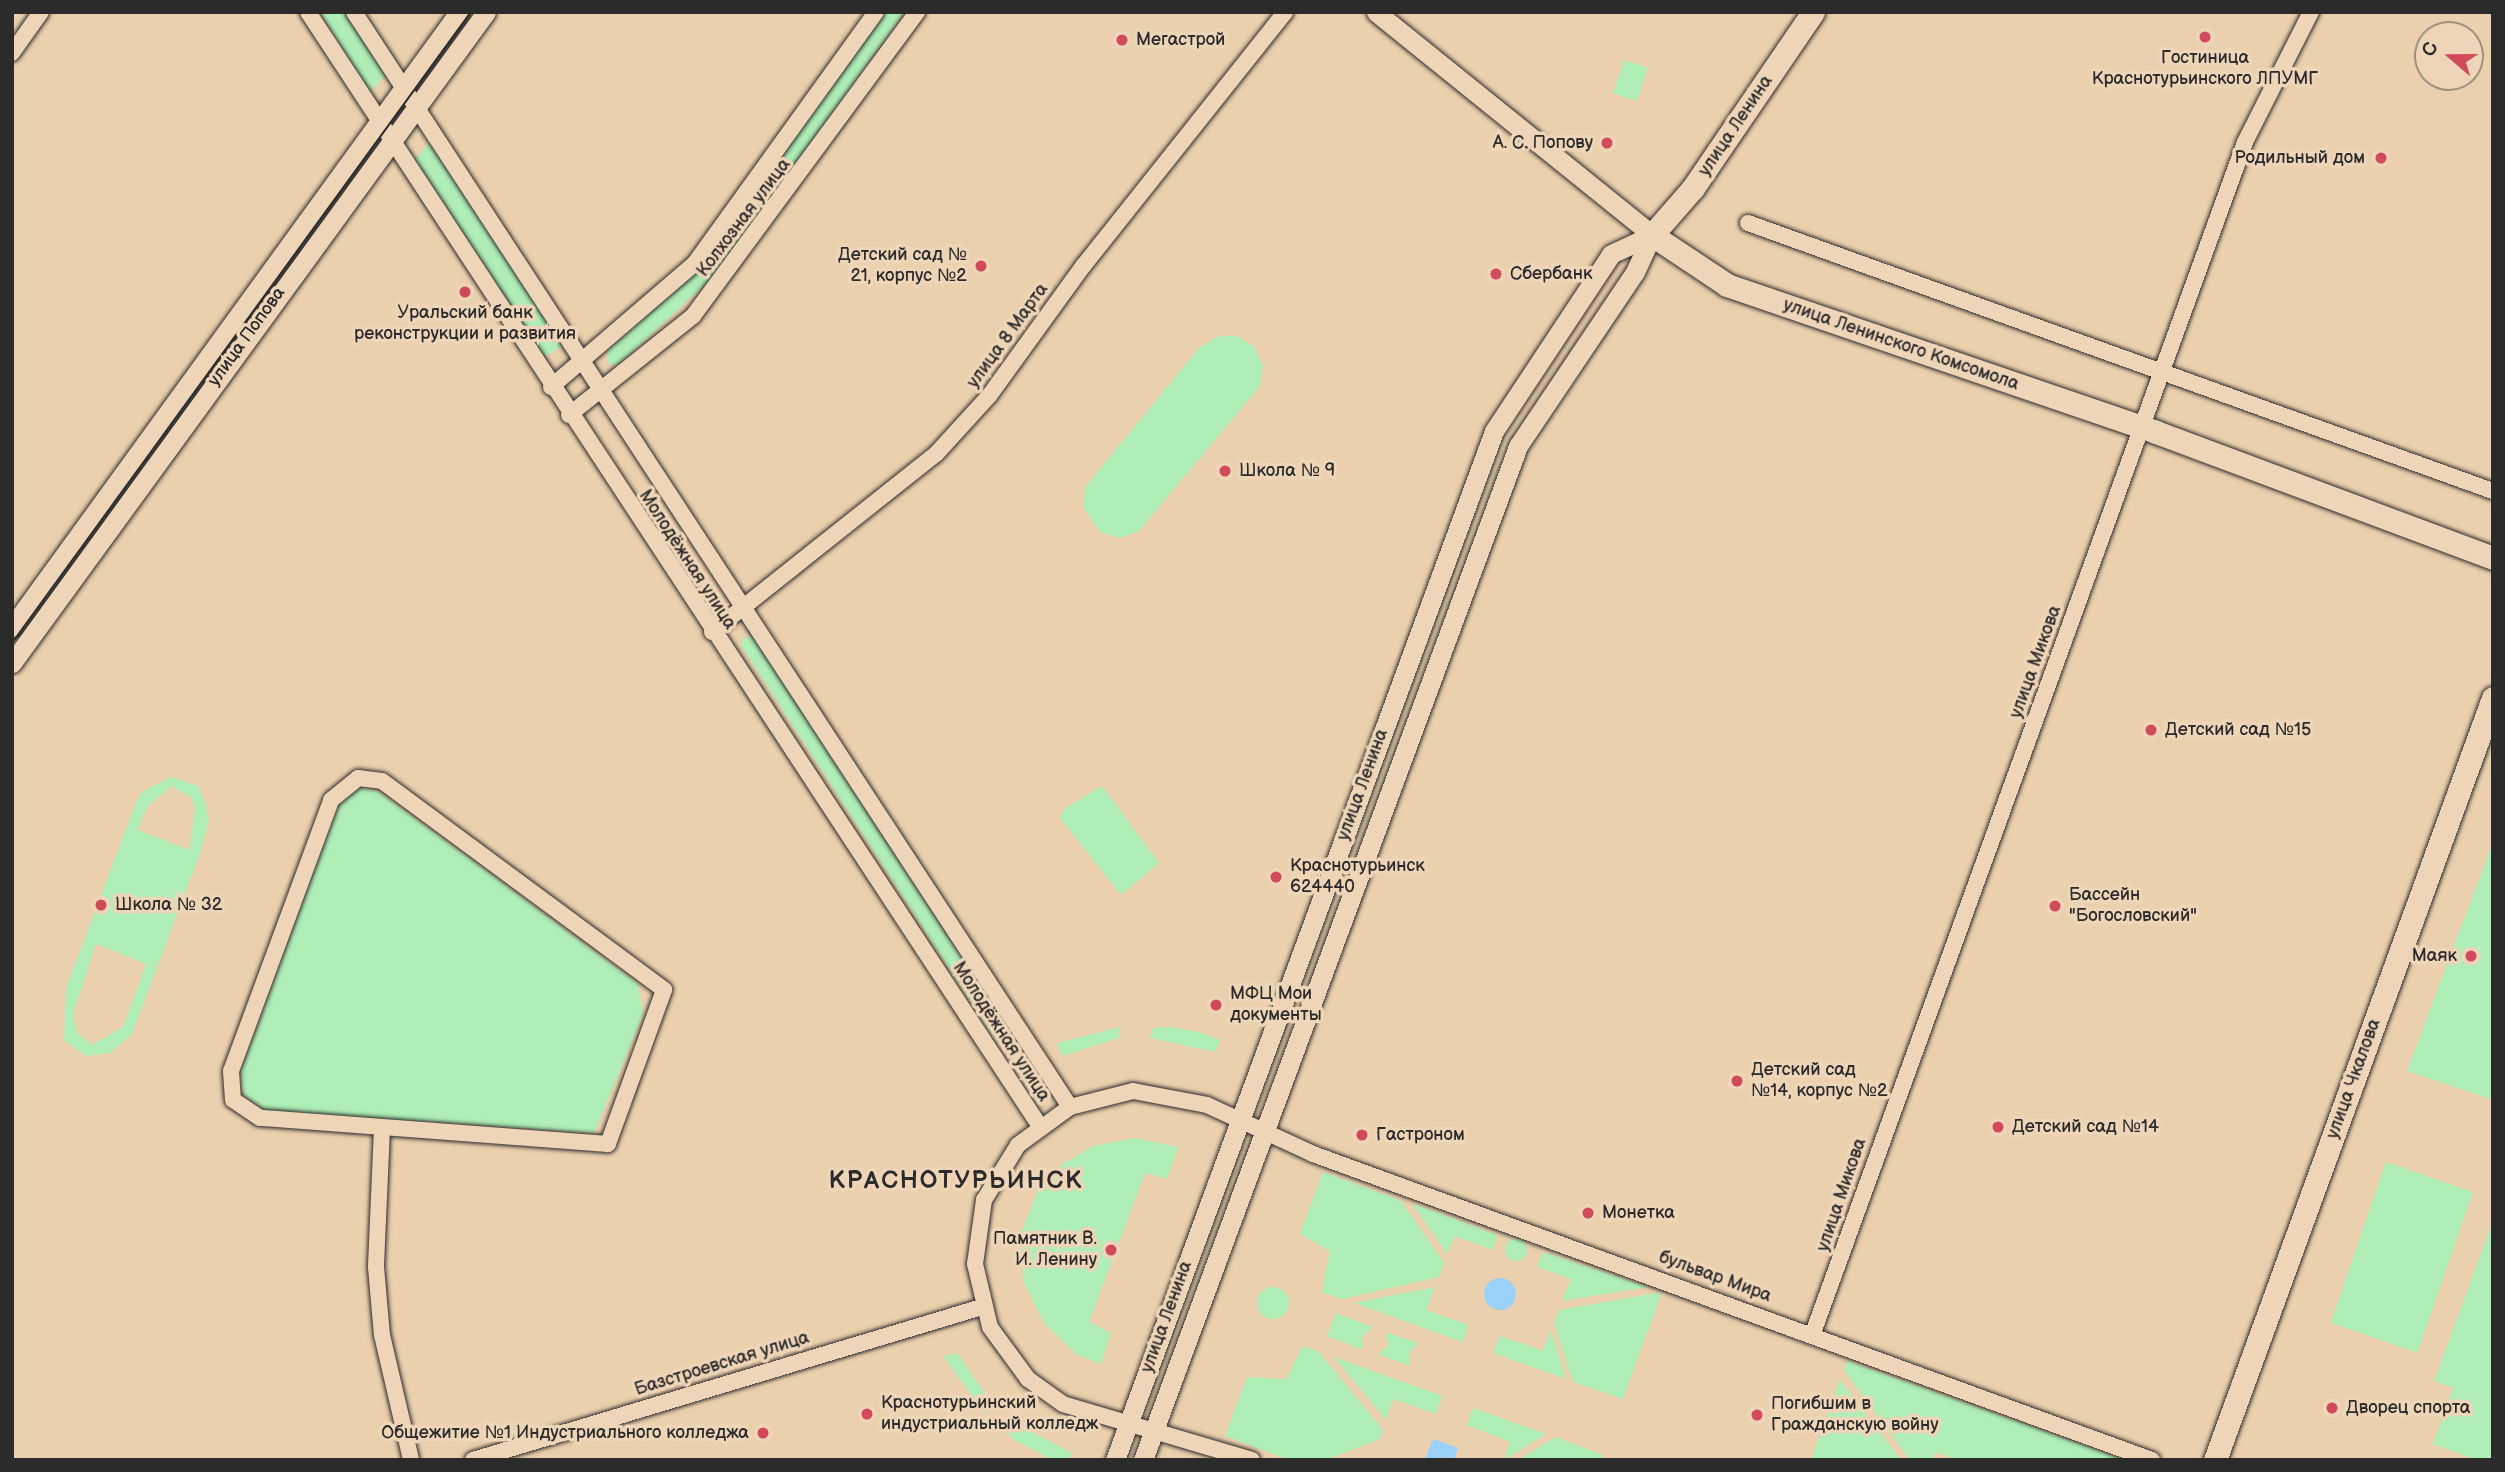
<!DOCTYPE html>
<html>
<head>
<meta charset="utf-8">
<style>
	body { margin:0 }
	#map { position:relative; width:2505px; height:1472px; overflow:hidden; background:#ebd0ad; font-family:"Balsamiq Sans",sans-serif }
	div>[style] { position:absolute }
	.green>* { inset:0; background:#afeeb6; transform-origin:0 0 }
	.round { border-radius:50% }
	.water>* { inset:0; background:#9ad1f9 }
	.roads { filter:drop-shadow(0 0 2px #2b2b2b) drop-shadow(0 0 2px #2b2b2b) }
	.minor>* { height:16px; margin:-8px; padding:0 8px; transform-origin:8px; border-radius:8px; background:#efd5b7 }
	.tertiary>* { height:19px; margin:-9.5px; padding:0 9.5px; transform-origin:9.5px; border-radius:9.5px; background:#efd5b7 }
	.secondary>* { height:23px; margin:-11.5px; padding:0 11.5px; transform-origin:11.5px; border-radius:11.5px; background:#efd5b7 }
	.tram>* { height:2px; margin:-1px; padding:0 1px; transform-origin:1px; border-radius:1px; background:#2b2b2b }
	.dots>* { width:19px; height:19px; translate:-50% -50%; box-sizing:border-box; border:4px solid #efd5b7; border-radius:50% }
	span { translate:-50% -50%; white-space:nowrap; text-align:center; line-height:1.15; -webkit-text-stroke:7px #efd5b7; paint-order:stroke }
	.poi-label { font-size:18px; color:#2b2b2b }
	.left { translate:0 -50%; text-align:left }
	.right { translate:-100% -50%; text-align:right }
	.street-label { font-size:18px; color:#2b2b2b }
	.district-label { font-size:24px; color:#2b2b2b; font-weight:700; letter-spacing:2px }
	.frame { position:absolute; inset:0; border:14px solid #2b2b2b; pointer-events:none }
	.north { position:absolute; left:2414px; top:21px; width:70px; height:70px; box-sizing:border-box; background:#efd5b7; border:2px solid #a1917f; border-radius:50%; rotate:290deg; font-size:19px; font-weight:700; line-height:28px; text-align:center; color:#2b2b2b }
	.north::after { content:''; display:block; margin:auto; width:24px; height:32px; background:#d1495b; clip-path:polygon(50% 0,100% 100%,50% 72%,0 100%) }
</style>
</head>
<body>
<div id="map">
	<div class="green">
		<i style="clip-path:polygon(320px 12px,345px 12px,386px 74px,370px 93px)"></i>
		<i style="clip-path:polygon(884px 12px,904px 12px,719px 271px,618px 365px,608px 364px,608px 350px,706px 260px)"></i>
		<i style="left:1624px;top:60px;width:25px;height:35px;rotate:18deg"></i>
		<i style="clip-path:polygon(430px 142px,560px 336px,561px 347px,546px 356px,534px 349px,414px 161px)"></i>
		<i style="clip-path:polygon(1218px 336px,1238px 336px,1255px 348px,1263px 366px,1260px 386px,1138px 532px,1119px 538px,1100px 532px,1083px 507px,1086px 486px,1199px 348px)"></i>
		<i style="clip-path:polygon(745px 636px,754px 638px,1011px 1035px,998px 1044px,741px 645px)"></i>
		<i style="clip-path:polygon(evenodd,171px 777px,198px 786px,204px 799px,209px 821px,200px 853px,132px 1034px,110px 1053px,86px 1056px,64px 1040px,66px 988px,135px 805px,142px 792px,171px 777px,172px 786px,192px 798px,195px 810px,189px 850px,138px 830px,147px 807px,172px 786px,171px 777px,96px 944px,146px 964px,123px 1027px,92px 1045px,77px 1033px,73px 1014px,96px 944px)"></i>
		<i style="clip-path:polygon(1102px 786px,1159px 863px,1121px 895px,1060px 818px,1065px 808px)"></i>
		<i style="clip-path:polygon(361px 788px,379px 792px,638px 984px,643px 1014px,594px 1133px,267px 1111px,243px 1095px,241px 1071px,339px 803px)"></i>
		<i style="clip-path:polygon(2493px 842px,2493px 1100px,2407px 1071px)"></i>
		<i style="clip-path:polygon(1120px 1027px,1119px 1038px,1062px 1056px,1057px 1043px)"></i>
		<i style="clip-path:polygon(1170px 1027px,1198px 1032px,1220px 1040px,1215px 1052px,1150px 1038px,1153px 1028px)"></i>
		<i style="clip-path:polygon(1134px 1138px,1178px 1147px,1167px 1179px,1145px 1173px,1089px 1322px,1111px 1333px,1101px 1364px,1076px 1354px,1044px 1323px,1024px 1283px,1020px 1236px,1039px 1187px,1061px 1165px,1093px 1146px)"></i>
		<i style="left:2386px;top:1162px;width:92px;height:170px;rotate:19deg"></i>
		<i style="clip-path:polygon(1323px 1172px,1400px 1200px,1444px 1263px,1439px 1277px,1342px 1299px,1322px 1292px,1330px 1251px,1300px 1234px)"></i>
		<i style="clip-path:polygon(1412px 1203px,1497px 1235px,1493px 1250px,1455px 1236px,1447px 1254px)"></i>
		<i style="clip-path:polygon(2493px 1221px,2493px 1460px,2477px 1460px,2433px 1444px,2453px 1388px,2434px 1381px)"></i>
		<i class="round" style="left:1505px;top:1239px;width:22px;height:22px"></i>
		<i style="clip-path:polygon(1543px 1252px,1648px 1287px,1562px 1301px,1571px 1279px,1537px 1267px)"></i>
		<i class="round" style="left:1257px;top:1287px;width:32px;height:32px"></i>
		<i style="clip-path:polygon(1435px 1287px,1426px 1310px,1468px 1325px,1463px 1342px,1354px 1303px)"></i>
		<i style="clip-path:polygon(1662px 1292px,1623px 1399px,1573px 1382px,1554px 1323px,1559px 1310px)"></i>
		<i style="clip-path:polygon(1336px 1313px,1372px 1327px,1362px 1337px,1363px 1350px,1327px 1336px)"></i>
		<i style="clip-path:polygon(1551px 1330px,1566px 1379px,1493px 1353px,1500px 1336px,1543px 1351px)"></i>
		<i style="clip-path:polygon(1385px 1332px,1419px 1343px,1409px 1352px,1410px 1366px,1378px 1354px,1389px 1345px)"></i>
		<i style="clip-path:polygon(1303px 1346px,1319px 1352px,1383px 1430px,1380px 1439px,1326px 1460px,1289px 1460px,1225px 1436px,1247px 1377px,1286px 1379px)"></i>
		<i style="clip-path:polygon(957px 1353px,993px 1405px,985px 1414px,943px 1356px)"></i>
		<i style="clip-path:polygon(1334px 1357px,1442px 1396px,1436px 1414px,1393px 1399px,1386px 1420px)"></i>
		<i style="clip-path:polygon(1847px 1361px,2125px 1460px,1959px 1460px,1936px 1452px,1932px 1460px,1910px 1460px,1844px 1370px)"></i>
		<i style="clip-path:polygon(1840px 1380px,1901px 1460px,1811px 1460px)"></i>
		<i style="clip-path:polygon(1473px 1408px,1546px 1434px,1504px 1460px,1510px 1442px,1467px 1425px)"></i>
		<i style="clip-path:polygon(1007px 1419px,1072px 1453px,1069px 1460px,1053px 1460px,1014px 1440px,999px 1426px)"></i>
		<i style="clip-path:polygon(1556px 1437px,1603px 1455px,1601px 1460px,1518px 1460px)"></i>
	</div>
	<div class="water">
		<i class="round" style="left:1484px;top:1278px;width:32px;height:32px"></i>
		<i style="clip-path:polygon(1433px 1439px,1458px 1448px,1454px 1460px,1425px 1460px)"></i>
	</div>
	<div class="roads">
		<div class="minor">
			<i style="left:308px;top:12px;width:1332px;rotate:56.7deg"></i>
			<i style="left:354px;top:12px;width:1308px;rotate:56.82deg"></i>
			<i style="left:12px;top:53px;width:50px;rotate:-54.7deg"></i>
			<i style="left:1748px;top:223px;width:792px;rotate:19.79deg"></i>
			<i style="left:551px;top:387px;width:190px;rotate:-40.7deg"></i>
			<i style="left:695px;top:263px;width:309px;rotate:-54.2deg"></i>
			<i style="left:569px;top:415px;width:159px;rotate:-38.6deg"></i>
			<i style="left:693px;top:316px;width:378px;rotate:-53.6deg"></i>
			<i style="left:712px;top:632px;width:286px;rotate:-38.5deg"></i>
			<i style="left:936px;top:454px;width:79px;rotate:-47.6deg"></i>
			<i style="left:989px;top:396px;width:162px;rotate:-54.1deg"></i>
			<i style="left:1084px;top:265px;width:323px;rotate:-51.5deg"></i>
			<i style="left:358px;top:778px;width:24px;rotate:7deg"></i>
			<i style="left:382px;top:781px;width:351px;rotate:36.5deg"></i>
			<i style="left:664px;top:990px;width:164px;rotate:110deg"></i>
			<i style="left:608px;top:1144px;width:349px;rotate:-175.7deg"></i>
			<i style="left:260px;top:1118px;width:32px;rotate:-146deg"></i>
			<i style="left:233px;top:1100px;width:29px;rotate:-94deg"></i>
			<i style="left:231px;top:1071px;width:289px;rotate:-69.7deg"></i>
			<i style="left:331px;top:800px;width:35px;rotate:-39deg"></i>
			<i style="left:382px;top:1128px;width:139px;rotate:92.5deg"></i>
			<i style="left:376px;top:1267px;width:68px;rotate:85deg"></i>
			<i style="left:382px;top:1335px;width:128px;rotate:76.9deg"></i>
			<i style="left:1813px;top:1333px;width:1267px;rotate:-70.06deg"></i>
			<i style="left:2245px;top:142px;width:146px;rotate:-63.1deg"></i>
			<i style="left:473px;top:1460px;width:531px;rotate:-16.73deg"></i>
			<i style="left:1252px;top:1460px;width:197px;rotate:-163.5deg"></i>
			<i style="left:1063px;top:1404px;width:43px;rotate:-144.5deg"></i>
			<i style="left:1028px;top:1379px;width:64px;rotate:-126.2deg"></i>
			<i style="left:990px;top:1327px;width:65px;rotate:-103.4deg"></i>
			<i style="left:975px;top:1264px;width:65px;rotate:-82deg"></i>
			<i style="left:984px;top:1200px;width:65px;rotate:-58.3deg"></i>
			<i style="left:1018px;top:1145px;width:64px;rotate:-36.2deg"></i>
			<i style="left:1070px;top:1107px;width:65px;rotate:-14.3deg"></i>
			<i style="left:1133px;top:1091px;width:75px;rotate:10.7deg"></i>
			<i style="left:1207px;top:1105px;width:117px;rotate:24.8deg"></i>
			<i style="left:1313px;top:1154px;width:893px;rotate:20.04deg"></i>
		</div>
		<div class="tertiary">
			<i style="left:1376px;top:12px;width:355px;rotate:38.9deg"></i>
			<i style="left:12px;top:627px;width:760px;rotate:-53.99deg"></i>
			<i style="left:12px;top:663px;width:805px;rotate:-53.94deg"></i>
			<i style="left:1115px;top:1460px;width:1097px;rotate:-69.78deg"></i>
			<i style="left:1494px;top:431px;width:212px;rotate:-56.5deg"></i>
			<i style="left:1611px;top:254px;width:45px;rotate:-24.9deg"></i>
			<i style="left:1143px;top:1460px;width:1081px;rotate:-69.7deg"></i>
			<i style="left:1518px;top:446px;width:210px;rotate:-56.1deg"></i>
			<i style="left:1635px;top:272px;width:41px;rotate:-65.3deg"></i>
		</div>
		<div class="secondary">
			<i style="left:1813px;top:12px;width:213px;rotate:124.3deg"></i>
			<i style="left:1693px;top:188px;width:62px;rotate:131.1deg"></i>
			<i style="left:1652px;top:235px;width:90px;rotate:33.7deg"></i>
			<i style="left:1727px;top:285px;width:453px;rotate:18.9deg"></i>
			<i style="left:2156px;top:432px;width:360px;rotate:20.5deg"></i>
			<i style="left:2215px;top:1460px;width:811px;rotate:-69.96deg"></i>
		</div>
	</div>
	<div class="tram">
		<i style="left:12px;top:643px;width:780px;rotate:-53.97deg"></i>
	</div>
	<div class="dots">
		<i style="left:2205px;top:37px;background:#d1495b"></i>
		<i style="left:1122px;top:40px;background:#d1495b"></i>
		<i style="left:1607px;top:143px;background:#d1495b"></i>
		<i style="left:2381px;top:158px;background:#d1495b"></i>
		<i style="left:981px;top:266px;background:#d1495b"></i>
		<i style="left:1496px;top:274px;background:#d1495b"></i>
		<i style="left:465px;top:292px;background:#d1495b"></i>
		<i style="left:1225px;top:471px;background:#d1495b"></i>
		<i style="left:2151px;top:730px;background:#d1495b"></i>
		<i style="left:1276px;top:877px;background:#d1495b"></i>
		<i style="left:101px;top:905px;background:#d1495b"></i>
		<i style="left:2055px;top:906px;background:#d1495b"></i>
		<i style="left:2471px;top:956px;background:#d1495b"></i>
		<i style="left:1216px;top:1005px;background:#d1495b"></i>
		<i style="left:1737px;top:1081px;background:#d1495b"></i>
		<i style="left:1998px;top:1127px;background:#d1495b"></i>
		<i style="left:1362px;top:1135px;background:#d1495b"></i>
		<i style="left:1588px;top:1213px;background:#d1495b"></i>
		<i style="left:1111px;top:1250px;background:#d1495b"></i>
		<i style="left:2332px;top:1408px;background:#d1495b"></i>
		<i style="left:867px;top:1414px;background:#d1495b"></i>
		<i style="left:1757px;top:1415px;background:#d1495b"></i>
		<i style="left:763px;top:1433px;background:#d1495b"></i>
	</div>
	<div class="poi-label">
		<span class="left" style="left:1136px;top:40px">Мегастрой</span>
		<span style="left:2205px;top:69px">Гостиница<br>Краснотурьинского ЛПУМГ</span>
		<span class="right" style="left:1593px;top:143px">А. С. Попову</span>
		<span class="right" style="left:2365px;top:158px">Родильный дом</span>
		<span class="right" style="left:967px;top:266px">Детский сад №<br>21, корпус №2</span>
		<span class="left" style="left:1510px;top:274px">Сбербанк</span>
		<span style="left:465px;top:324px">Уральский банк<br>реконструкции и развития</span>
		<span class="left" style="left:1239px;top:471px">Школа № 9</span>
		<span class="left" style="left:2165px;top:730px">Детский сад №15</span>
		<span class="left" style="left:1290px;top:877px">Краснотурьинск<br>624440</span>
		<span class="left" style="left:2069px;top:906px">Бассейн<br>"Богословский"</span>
		<span class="left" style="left:115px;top:905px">Школа № 32</span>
		<span class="right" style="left:2457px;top:956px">Маяк</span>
		<span class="left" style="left:1230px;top:1005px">МФЦ Мои<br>документы</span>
		<span class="left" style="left:1751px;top:1081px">Детский сад<br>№14, корпус №2</span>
		<span class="left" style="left:2012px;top:1127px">Детский сад №14</span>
		<span class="left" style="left:1376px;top:1135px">Гастроном</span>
		<span class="left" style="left:1602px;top:1213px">Монетка</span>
		<span class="right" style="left:1097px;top:1250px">Памятник В.<br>И. Ленину</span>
		<span class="left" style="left:881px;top:1414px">Краснотурьинский<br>индустриальный колледж</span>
		<span class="left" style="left:1771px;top:1415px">Погибшим в<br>Гражданскую войну</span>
		<span class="left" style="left:2346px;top:1408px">Дворец спорта</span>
		<span class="right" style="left:749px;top:1433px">Общежитие №1 Индустриального колледжа</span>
	</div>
	<div class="street-label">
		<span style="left:1736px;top:126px;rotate:-56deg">улица Ленина</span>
		<span style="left:744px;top:218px;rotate:-53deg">Колхозная улица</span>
		<span style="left:1008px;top:336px;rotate:-54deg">улица 8 Марта</span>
		<span style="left:247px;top:337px;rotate:-54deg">улица Попова</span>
		<span style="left:1901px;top:345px;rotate:19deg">улица Ленинского Комсомола</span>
		<span style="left:687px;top:560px;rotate:57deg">Молодёжная улица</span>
		<span style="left:2036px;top:662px;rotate:-70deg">улица Микова</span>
		<span style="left:1363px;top:785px;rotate:-70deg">улица Ленина</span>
		<span style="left:1001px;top:1032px;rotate:57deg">Молодёжная улица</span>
		<span style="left:2354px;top:1079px;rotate:-70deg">улица Чкалова</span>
		<span style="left:1842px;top:1195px;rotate:-71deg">улица Микова</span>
		<span style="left:1715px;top:1277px;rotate:20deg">бульвар Мира</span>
		<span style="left:1167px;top:1317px;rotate:-70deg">улица Ленина</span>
		<span style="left:722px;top:1364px;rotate:-17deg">Базстроевская улица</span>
	</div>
	<div class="district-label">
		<span style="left:956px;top:1181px">КРАСНОТУРЬИНСК</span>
	</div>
	<div class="frame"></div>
	<div class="north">С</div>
</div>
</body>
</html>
